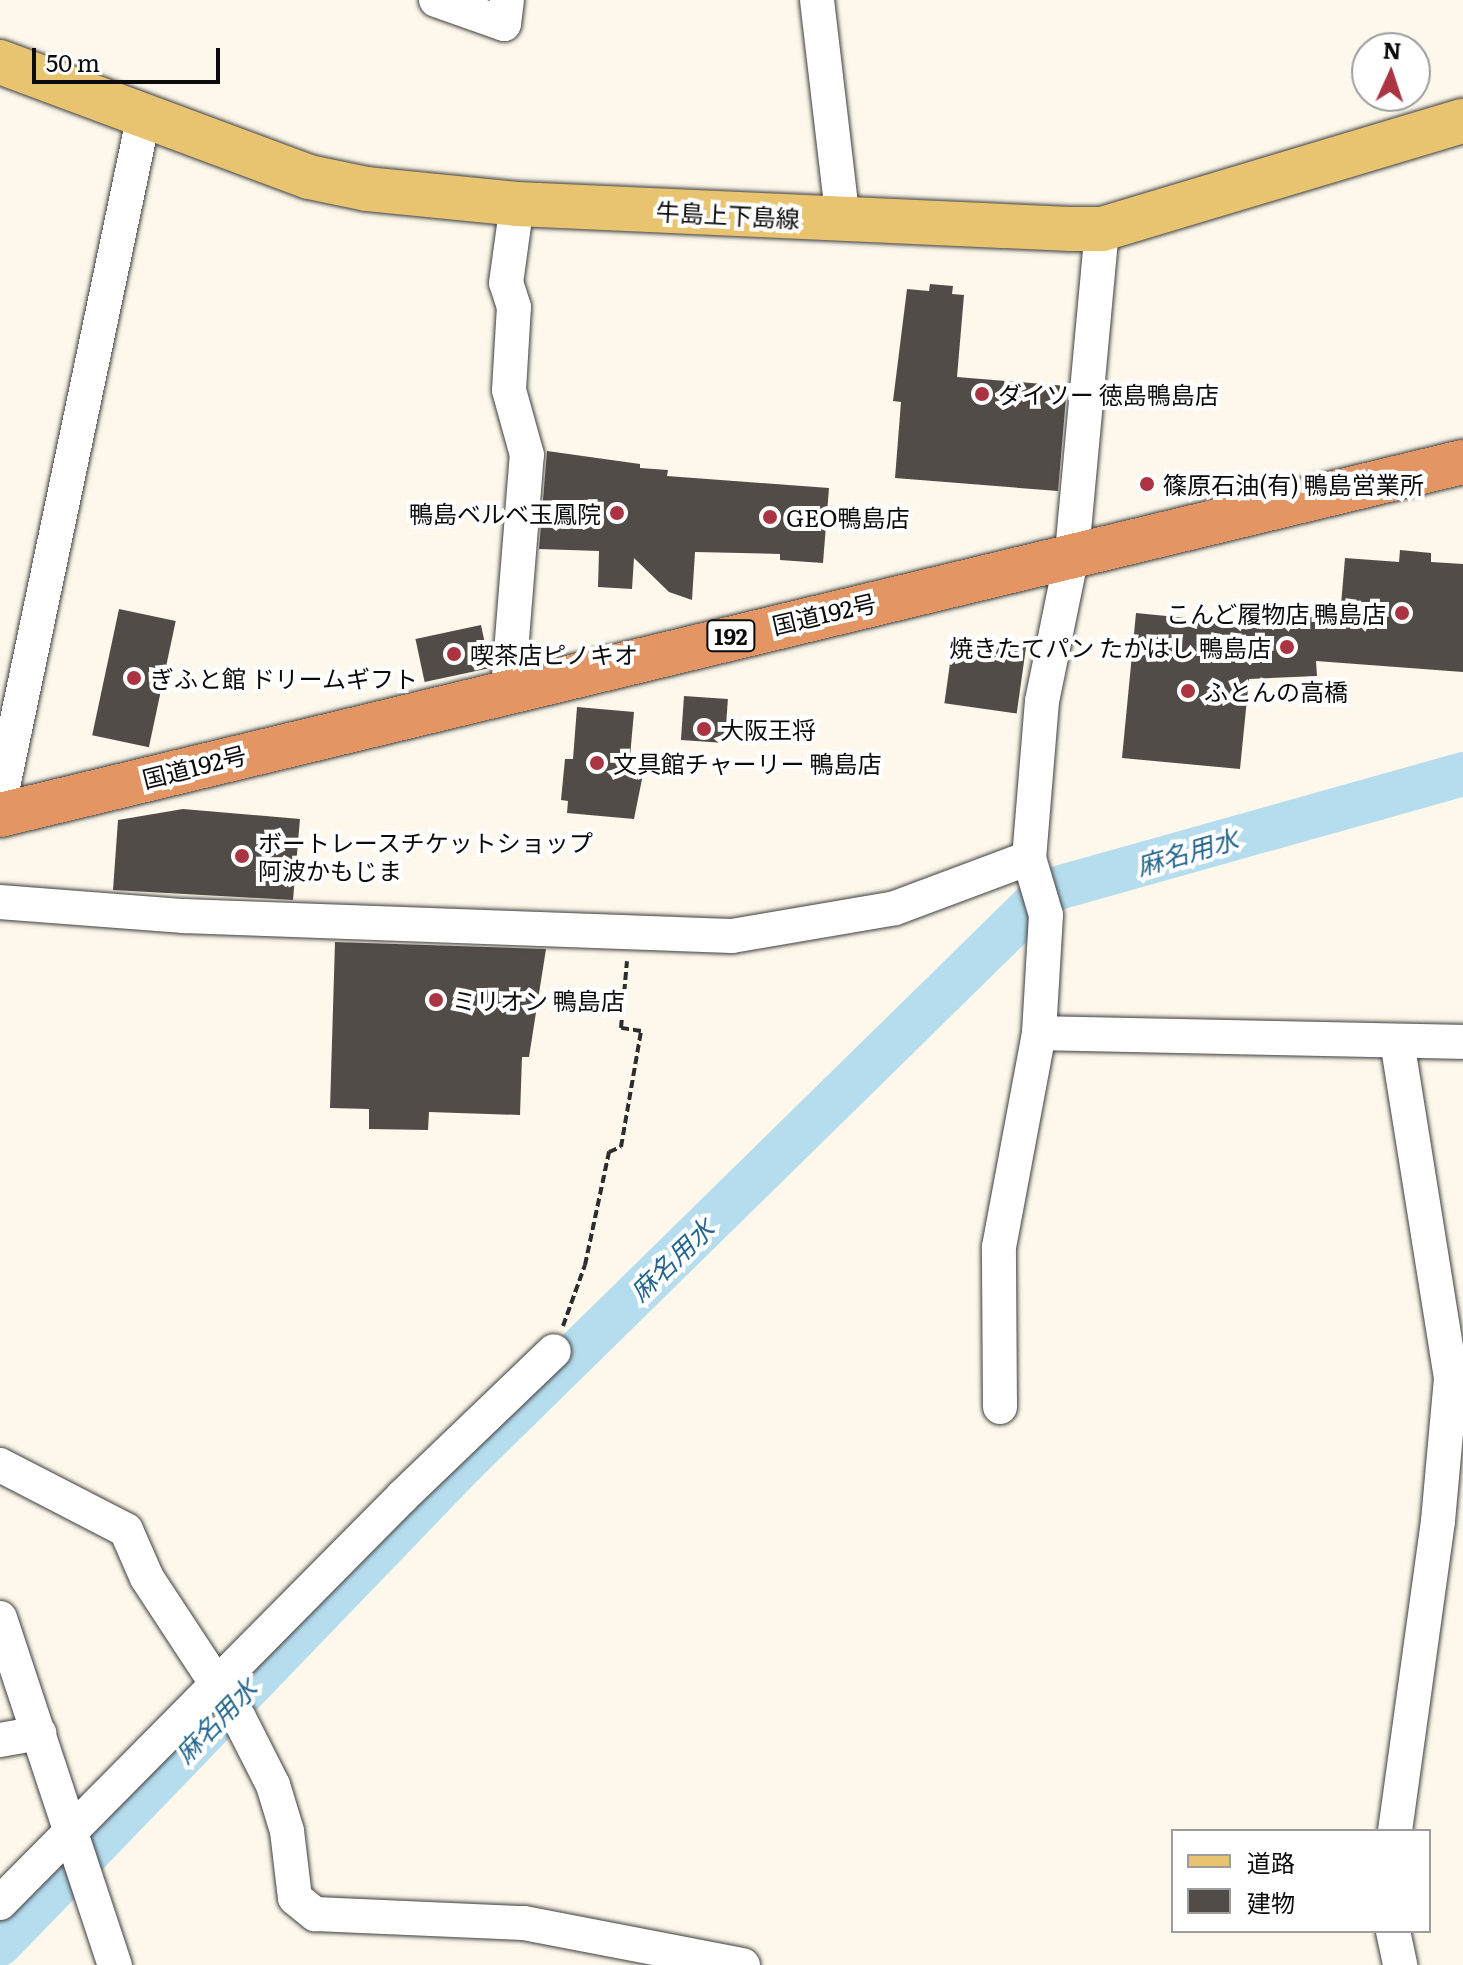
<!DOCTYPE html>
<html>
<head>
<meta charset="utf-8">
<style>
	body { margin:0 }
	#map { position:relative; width:1463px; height:1965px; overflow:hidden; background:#fdf8eb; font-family:Literata,"Noto Sans JP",serif }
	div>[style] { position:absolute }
	.river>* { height:44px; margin:-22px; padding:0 22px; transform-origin:22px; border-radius:22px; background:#b6ddee }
	.building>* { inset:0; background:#524c49; transform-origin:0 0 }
	.path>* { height:4px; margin-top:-2px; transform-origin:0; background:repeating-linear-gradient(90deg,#2d2d2d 0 8px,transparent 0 12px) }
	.roads { filter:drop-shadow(0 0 2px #3e3e3e) drop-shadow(0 0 2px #3e3e3e) }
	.minor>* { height:34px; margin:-17px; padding:0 17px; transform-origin:17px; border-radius:17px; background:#fff }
	.major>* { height:44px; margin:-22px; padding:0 22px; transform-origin:22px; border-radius:22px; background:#e8c370 }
	.highway>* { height:44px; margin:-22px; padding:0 22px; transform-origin:22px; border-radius:22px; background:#e39563 }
	.dots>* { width:22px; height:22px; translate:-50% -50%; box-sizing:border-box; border:4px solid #fff; border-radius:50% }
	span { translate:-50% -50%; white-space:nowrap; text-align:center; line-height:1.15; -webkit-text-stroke:8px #fff; paint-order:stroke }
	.shield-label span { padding:2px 6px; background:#fff; border:2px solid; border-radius:6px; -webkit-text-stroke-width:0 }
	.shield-label { font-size:22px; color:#0b0b0b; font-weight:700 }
	.street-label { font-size:24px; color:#0b0b0b }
	.poi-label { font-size:24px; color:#0b0b0b }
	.left { translate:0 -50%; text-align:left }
	.right { translate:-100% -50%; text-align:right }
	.water-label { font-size:26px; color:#24668d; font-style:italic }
	.legend { position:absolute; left:1171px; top:1829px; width:260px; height:104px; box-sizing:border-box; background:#fff; border:2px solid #9d9d9d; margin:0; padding:10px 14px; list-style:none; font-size:24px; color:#0b0b0b }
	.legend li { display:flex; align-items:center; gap:16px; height:40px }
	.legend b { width:40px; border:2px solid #9d9d9d }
	.north { position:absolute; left:1351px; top:32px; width:80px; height:80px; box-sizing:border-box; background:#fff; border:2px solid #9d9d9d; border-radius:50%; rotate:3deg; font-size:22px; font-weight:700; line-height:32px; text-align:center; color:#0b0b0b }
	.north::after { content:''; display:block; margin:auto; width:28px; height:36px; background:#aa3441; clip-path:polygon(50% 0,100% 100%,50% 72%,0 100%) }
	.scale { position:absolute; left:32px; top:48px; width:188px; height:36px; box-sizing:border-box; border:4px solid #0b0b0b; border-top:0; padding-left:10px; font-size:24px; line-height:28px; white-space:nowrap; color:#0b0b0b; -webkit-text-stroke:6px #fff; paint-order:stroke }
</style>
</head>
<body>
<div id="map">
	<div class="river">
		<i style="left:0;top:1944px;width:670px;rotate:-46.03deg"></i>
		<i style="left:465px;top:1462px;width:815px;rotate:-44.45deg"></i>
		<i style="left:1047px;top:891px;width:432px;rotate:-15.7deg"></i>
	</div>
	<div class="building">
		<i style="clip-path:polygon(930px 284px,953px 286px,952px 294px,964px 295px,957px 377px,1067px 386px,1058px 491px,895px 478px,901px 402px,893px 401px,907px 289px,929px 291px)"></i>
		<i style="clip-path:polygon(547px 451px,640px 464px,640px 468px,668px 470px,667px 476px,829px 488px,823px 563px,780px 560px,780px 554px,695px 552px,692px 600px,669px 592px,634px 558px,632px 589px,598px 587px,599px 551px,539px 549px)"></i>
		<i style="clip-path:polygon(1400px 550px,1431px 553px,1431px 562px,1463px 564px,1463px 672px,1316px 661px,1317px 676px,1249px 679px,1240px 769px,1122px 758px,1136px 613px,1257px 625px,1257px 619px,1340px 616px,1345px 558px,1399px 562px)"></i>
		<i style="left:119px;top:609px;width:58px;height:129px;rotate:12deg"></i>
		<i style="left:481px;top:625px;width:44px;height:67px;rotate:78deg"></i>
		<i style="left:954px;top:635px;width:73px;height:69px;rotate:8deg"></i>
		<i style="left:684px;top:696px;width:44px;height:44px;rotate:4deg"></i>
		<i style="clip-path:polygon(577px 707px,634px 712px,629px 768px,644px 769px,634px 819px,567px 813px,568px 801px,561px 800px,565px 759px,573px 759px)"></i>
		<i style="clip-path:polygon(183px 809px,300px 819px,293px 900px,113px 890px,118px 820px)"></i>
		<i style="clip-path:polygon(335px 942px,546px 949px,529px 1057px,522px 1057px,520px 1115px,429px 1112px,428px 1130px,369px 1129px,369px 1109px,330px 1108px)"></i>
	</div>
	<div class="path">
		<i style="left:563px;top:1326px;width:65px;rotate:-70.2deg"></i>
		<i style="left:585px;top:1265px;width:116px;rotate:-78deg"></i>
		<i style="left:609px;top:1152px;width:13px;rotate:-23deg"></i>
		<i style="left:621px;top:1147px;width:118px;rotate:-80.2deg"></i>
		<i style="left:641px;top:1031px;width:20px;rotate:-171deg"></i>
		<i style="left:621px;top:1028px;width:67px;rotate:-84.9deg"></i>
	</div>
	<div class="roads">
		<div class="minor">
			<i style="left:436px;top:0;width:72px;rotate:19.4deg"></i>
			<i style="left:504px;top:24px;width:24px;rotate:-83deg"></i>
			<i style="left:817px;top:0;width:222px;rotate:83.3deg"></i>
			<i style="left:1102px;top:229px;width:327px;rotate:95.3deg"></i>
			<i style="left:1072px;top:555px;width:149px;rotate:101.6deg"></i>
			<i style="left:1042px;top:701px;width:158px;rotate:94.7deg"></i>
			<i style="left:1029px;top:858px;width:59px;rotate:73.4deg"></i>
			<i style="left:1046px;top:915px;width:118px;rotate:93.4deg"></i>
			<i style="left:1039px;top:1033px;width:424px;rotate:1.2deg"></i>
			<i style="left:508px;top:689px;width:235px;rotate:-85.4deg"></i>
			<i style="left:527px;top:455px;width:67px;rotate:-105.5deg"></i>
			<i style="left:509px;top:390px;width:83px;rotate:-86.6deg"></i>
			<i style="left:514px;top:307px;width:25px;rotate:-108deg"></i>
			<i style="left:506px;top:283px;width:80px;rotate:-82.1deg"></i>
			<i style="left:0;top:801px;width:701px;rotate:-78.15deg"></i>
			<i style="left:0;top:902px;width:184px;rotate:4.4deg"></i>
			<i style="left:183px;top:916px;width:549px;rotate:2.09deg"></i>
			<i style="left:732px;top:936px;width:165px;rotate:-9.7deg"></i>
			<i style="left:895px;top:908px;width:143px;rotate:-20.5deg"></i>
			<i style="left:1000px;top:1407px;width:160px;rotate:-90.4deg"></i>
			<i style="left:999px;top:1247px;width:218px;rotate:-79.4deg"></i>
			<i style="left:0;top:1465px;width:142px;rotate:27.3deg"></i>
			<i style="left:126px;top:1530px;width:52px;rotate:66.4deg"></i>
			<i style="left:147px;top:1578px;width:168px;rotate:56.7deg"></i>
			<i style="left:239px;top:1718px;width:75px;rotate:63.1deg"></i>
			<i style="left:273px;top:1785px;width:48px;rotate:73.1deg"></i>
			<i style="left:287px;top:1831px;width:67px;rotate:83.2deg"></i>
			<i style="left:295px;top:1898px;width:26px;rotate:39deg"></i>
			<i style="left:315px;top:1914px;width:209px;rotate:2.5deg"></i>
			<i style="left:524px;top:1923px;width:223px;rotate:10.9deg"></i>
			<i style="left:0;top:1618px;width:366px;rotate:71.7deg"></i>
			<i style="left:0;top:1740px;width:40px;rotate:-10deg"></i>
			<i style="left:1395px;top:1831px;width:313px;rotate:-82.1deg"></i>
			<i style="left:1438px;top:1521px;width:144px;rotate:-84.8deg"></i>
			<i style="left:1451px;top:1378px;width:341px;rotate:-99.1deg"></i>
			<i style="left:0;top:1903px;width:573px;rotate:-45.28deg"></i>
			<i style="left:403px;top:1496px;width:209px;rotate:-43.8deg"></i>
			<i style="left:1393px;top:1931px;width:35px;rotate:78deg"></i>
		</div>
		<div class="major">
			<i style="left:0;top:62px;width:330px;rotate:20.4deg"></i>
			<i style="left:309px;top:177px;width:59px;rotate:11.7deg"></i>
			<i style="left:367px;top:189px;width:151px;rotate:5.7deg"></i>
			<i style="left:517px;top:204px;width:554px;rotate:2.59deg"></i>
			<i style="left:1070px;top:229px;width:32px"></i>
			<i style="left:1102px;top:229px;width:377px;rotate:-16.7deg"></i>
		</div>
		<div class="highway">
			<i style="left:0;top:815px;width:1505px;rotate:-13.57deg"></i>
		</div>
	</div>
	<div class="dots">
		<i style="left:982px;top:394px;background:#aa3441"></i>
		<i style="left:1147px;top:484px;background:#aa3441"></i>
		<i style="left:617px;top:513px;background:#aa3441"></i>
		<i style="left:770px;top:517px;background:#aa3441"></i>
		<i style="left:1402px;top:613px;background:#aa3441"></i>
		<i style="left:1287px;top:647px;background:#aa3441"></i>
		<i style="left:454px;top:654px;background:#aa3441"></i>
		<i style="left:134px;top:678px;background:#aa3441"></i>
		<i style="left:1188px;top:691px;background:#aa3441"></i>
		<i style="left:704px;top:729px;background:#aa3441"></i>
		<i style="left:597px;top:763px;background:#aa3441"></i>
		<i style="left:242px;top:856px;background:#aa3441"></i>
		<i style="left:436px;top:1000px;background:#aa3441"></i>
	</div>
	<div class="shield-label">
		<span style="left:731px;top:636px">192</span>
	</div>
	<div class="street-label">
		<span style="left:728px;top:214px;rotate:3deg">牛島上下島線</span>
		<span style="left:824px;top:613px;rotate:-13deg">国道192号</span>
		<span style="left:194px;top:766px;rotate:-14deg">国道192号</span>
	</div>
	<div class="poi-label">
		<span class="left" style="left:998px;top:394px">ダイソー 徳島鴨島店</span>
		<span class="left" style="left:1163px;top:484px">篠原石油(有) 鴨島営業所</span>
		<span class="right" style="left:601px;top:513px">鴨島ベルベ玉鳳院</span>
		<span class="left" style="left:786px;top:517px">GEO鴨島店</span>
		<span class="right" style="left:1386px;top:613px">こんど履物店 鴨島店</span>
		<span class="right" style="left:1271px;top:647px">焼きたてパン たかはし 鴨島店</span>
		<span class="left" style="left:470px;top:654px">喫茶店ピノキオ</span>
		<span class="left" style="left:150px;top:678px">ぎふと館 ドリームギフト</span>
		<span class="left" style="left:1204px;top:691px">ふとんの高橋</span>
		<span class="left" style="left:720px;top:729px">大阪王将</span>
		<span class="left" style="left:613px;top:763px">文具館チャーリー 鴨島店</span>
		<span class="left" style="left:258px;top:856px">ボートレースチケットショップ<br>阿波かもじま</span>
		<span class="left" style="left:452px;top:1000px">ミリオン 鴨島店</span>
	</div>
	<div class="water-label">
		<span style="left:1187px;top:851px;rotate:-16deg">麻名用水</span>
		<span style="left:671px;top:1259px;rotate:-44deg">麻名用水</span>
		<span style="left:215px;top:1720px;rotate:-46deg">麻名用水</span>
	</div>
	<ul class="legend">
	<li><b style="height:10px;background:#e8c370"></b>道路</li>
	<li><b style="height:22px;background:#524c49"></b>建物</li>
	</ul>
	<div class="north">N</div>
	<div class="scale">50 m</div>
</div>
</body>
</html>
